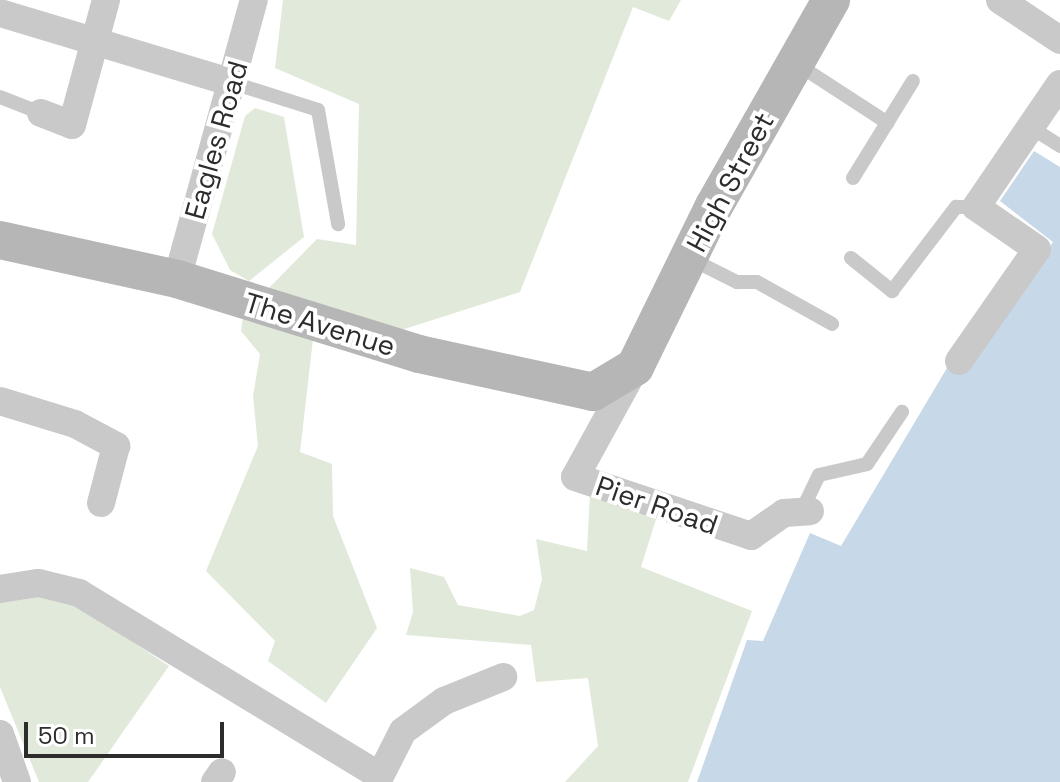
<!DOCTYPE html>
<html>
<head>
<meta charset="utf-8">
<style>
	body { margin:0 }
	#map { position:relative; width:1060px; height:782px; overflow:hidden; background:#fff; font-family:"Space Grotesk",sans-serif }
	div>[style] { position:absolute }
	.green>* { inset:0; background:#e0e9da }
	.water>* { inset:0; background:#c7d8e8 }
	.service>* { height:14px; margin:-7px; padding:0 7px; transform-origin:7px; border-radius:7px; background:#c9c9c9 }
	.minor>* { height:28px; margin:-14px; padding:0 14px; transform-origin:14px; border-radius:14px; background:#c9c9c9 }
	.secondary>* { height:38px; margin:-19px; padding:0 19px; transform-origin:19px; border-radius:19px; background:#b6b6b6 }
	span { translate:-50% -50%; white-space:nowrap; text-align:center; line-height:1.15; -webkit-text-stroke:8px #fff; paint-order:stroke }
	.street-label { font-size:28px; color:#2c2c2c }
	.scale { position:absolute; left:24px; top:722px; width:200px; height:36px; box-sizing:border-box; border:4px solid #2c2c2c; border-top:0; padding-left:10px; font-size:24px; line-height:28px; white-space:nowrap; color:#2c2c2c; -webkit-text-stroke:6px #fff; paint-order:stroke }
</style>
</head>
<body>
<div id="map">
	<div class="green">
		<i style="clip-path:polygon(283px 0,681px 0,669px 21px,633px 7px,520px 292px,392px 333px,267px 290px,317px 239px,356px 245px,359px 104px,275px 68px)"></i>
		<i style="clip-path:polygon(255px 108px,284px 117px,304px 237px,249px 281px,230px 270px,212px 234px,245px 116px)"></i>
		<i style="clip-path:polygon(245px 305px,313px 339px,300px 452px,332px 464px,333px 516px,377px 628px,326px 703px,268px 661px,275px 641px,206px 571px,258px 446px,253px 396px,260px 354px,241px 331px)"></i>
		<i style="clip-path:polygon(590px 493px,657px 516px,641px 567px,752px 611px,688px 782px,565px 782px,598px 746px,588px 678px,536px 682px,531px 645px,406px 635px,413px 612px,410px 568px,444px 577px,458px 605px,520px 616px,534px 610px,542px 579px,536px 539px,587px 551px)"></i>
		<i style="clip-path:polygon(39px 593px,77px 605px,169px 666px,88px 782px,39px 782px,0 687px,0 602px)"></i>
	</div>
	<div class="water">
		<i style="clip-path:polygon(1034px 151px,1060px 167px,1060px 782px,697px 782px,747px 640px,763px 641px,810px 533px,841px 546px,947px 368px,961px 372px,1053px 242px,1000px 201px)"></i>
	</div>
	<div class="service">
		<i style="left:797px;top:64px;width:108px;rotate:33deg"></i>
		<i style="left:233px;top:83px;width:89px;rotate:17.6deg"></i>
		<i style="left:318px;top:110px;width:116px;rotate:80deg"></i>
		<i style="left:0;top:97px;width:44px;rotate:21.3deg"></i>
		<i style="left:1030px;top:127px;width:36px;rotate:32deg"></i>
		<i style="left:853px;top:178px;width:114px;rotate:-58.3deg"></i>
		<i style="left:689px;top:258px;width:54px;rotate:26.6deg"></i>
		<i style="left:737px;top:282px;width:20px"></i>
		<i style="left:757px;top:282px;width:86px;rotate:29.2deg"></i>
		<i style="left:851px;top:258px;width:53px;rotate:38.8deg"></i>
		<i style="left:892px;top:291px;width:106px;rotate:-52.7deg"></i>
		<i style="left:956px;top:207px;width:20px"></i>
		<i style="left:801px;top:512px;width:41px;rotate:-64.1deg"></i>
		<i style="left:819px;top:475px;width:49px;rotate:-12.9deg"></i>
		<i style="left:867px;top:464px;width:63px;rotate:-56.1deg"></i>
	</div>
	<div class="minor">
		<i style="left:1000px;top:0;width:72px;rotate:33.7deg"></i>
		<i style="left:0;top:13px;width:243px;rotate:16.7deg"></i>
		<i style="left:41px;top:113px;width:33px;rotate:21deg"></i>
		<i style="left:72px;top:125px;width:130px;rotate:-74.8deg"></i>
		<i style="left:177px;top:279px;width:289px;rotate:-74.6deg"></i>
		<i style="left:959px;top:361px;width:136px;rotate:-55.1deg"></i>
		<i style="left:1037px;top:249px;width:74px;rotate:-145.5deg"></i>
		<i style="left:976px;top:207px;width:149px;rotate:-55.7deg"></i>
		<i style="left:635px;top:368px;width:124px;rotate:118.8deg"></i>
		<i style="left:575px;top:477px;width:186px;rotate:18.5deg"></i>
		<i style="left:751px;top:536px;width:40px;rotate:-34.9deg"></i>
		<i style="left:784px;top:513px;width:26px;rotate:-4deg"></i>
		<i style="left:0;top:401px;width:78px;rotate:17deg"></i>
		<i style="left:75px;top:424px;width:47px;rotate:28.2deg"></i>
		<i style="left:116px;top:446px;width:59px;rotate:104.7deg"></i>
		<i style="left:0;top:589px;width:39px;rotate:-9deg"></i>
		<i style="left:39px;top:583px;width:41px;rotate:14deg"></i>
		<i style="left:79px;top:593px;width:352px;rotate:31.3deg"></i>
		<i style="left:0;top:734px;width:51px;rotate:70.5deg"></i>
		<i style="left:215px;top:782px;width:12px;rotate:-55deg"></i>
		<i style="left:377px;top:782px;width:57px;rotate:-63deg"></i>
		<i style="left:403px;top:731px;width:51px;rotate:-36.2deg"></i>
		<i style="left:444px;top:701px;width:64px;rotate:-22.1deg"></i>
	</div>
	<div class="secondary">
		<i style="left:0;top:240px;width:181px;rotate:12.4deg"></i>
		<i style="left:177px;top:279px;width:253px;rotate:17.2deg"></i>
		<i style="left:419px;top:354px;width:178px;rotate:12.3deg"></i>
		<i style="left:593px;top:392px;width:49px;rotate:-30.8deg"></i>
		<i style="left:635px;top:367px;width:179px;rotate:-63.9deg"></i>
		<i style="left:714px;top:206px;width:237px;rotate:-60.4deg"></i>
	</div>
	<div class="street-label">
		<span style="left:216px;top:140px;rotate:-74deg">Eagles Road</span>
		<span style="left:730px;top:182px;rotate:-62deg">High Street</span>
		<span style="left:320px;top:324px;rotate:17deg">The Avenue</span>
		<span style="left:657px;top:505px;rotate:19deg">Pier Road</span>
	</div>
	<div class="scale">50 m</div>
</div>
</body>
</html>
